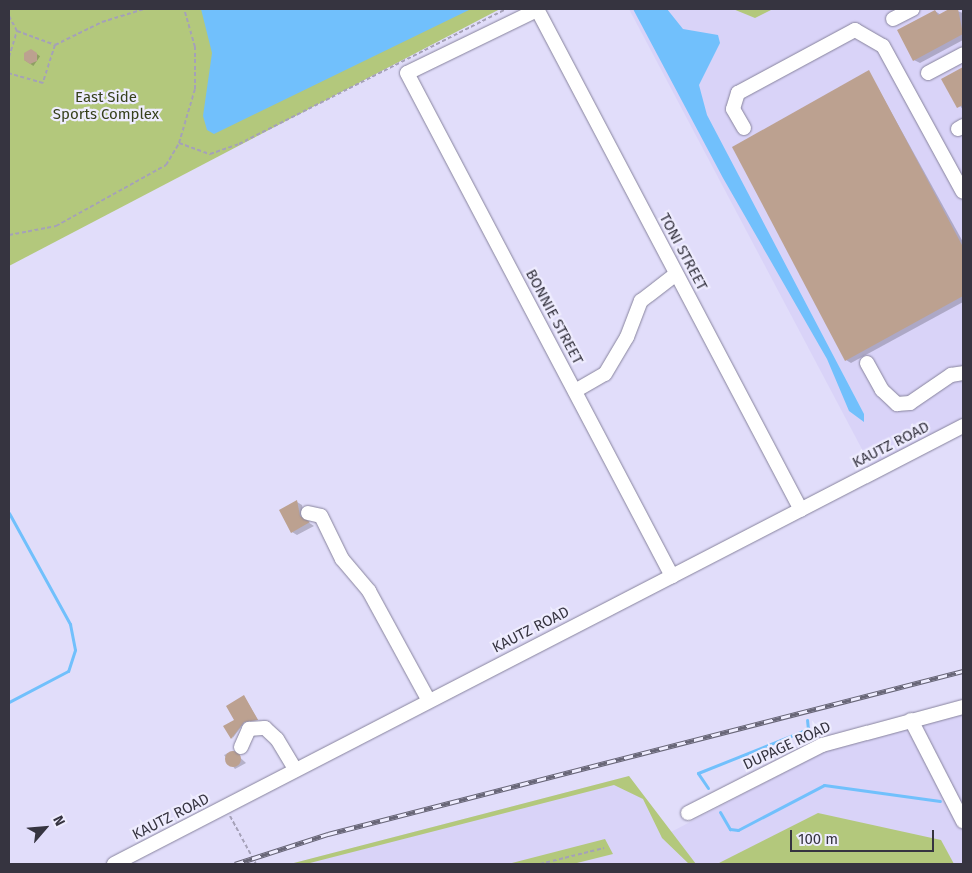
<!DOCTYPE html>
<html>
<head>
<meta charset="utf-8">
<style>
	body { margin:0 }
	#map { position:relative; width:972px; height:873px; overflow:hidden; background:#e1ddfa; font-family:"Fira Sans",sans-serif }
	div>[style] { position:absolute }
	.built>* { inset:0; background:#d9d3f8 }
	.green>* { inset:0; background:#b3c87c }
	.water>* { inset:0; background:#71c0fc }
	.shadow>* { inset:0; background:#0003; transform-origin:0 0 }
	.stream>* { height:3px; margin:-1.5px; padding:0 1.5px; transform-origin:1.5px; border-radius:1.5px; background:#71c0fc }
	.building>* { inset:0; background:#bca190 }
	.round { border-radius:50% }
	.path>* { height:2px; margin-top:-1px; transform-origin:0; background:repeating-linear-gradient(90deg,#a5a1b8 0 4px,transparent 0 6.5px) }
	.roads { filter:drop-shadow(0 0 1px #87839d) drop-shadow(0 0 1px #87839d) }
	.minor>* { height:14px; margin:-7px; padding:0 7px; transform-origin:7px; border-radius:7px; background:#fff }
	.rail>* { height:5px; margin-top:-2.5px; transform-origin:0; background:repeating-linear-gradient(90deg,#eeecfe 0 9px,#686677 0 18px); box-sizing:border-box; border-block:1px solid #686677 }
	span { translate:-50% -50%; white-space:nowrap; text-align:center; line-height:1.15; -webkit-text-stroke:4.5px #eeecfe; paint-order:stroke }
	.park-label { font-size:15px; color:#36401b }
	.street-label { font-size:15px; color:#363440 }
	.frame { position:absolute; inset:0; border:10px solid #363440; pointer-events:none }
	.north { position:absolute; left:20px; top:803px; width:50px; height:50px; -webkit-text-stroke:4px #eeecfe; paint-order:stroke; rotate:63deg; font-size:14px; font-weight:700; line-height:20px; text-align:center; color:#363440 }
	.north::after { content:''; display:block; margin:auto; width:18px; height:22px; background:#363440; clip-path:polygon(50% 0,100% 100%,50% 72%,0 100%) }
	.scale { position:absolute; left:790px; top:830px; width:144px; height:22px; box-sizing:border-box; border:2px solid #363440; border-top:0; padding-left:6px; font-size:15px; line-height:18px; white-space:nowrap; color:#363440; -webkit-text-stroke:4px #eeecfe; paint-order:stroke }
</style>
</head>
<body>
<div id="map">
	<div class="built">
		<i style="clip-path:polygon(629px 9px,963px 9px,963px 423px,873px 470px)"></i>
		<i style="clip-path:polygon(963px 714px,963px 864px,290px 864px,629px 776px,671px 832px,829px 749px)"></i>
	</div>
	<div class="green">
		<i style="clip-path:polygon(9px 9px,500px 9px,9px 266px)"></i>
		<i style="clip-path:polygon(733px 9px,773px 9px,755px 18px)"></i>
		<i style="clip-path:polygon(629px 776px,696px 864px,689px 864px,662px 838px,643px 799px,614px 785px,306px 864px,290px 864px)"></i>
		<i style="clip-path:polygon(818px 813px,941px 840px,954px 864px,717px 864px)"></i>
		<i style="clip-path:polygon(605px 839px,613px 854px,573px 864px,508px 864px)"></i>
	</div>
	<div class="water">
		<i style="clip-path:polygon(201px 9px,471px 9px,214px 134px,207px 130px,203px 116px,212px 53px)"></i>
		<i style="clip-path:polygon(633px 9px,667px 9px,683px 29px,718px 35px,720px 43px,699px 85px,707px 115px,864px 414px,864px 422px,849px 411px,827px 359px,723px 178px)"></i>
	</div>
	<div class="shadow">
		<i style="clip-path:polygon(951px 9px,963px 13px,963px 40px,920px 63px,914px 60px,935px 11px,941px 15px)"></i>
		<i style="left:31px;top:50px;width:11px;height:12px;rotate:34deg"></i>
		<i style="clip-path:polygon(963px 69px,963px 110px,943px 80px)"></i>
		<i style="clip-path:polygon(869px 72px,963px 242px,963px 302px,851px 363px,846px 360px)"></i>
		<i style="clip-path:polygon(297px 502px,302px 505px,305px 520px,314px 526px,297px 535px,292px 532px)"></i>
		<i style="clip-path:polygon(245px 698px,258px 720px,245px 722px,232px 739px)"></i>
		<i style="clip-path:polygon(233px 751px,246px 763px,235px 769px,224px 755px)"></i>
	</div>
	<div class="stream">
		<i style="left:9px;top:513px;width:127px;rotate:61.2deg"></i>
		<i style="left:70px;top:624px;width:26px;rotate:79deg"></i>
		<i style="left:75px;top:650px;width:22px;rotate:108deg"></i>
		<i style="left:68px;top:671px;width:67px;rotate:152.3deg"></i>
		<i style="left:708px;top:788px;width:18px;rotate:-124deg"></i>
		<i style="left:698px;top:773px;width:118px;rotate:-21.8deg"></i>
		<i style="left:808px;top:729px;width:9px;rotate:-96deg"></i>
		<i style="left:720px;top:812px;width:20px;rotate:60deg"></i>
		<i style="left:730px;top:829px;width:8px;rotate:7deg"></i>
		<i style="left:738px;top:830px;width:97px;rotate:-27.6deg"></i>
		<i style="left:824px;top:785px;width:117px;rotate:7.9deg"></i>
	</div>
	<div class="building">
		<i style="clip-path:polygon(949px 9px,958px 9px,963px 34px,913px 61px,897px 30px,935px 10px,938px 15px)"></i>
		<i style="clip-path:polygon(31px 49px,37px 53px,37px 61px,30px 64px,24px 60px,24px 53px)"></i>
		<i style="clip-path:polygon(963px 67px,963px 105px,957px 108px,941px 79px)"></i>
		<i style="clip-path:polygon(869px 70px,963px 247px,963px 296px,845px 361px,732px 147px)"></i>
		<i style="clip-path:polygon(297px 500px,300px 516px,310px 522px,291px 533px,279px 510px)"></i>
		<i style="clip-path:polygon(244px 695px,258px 720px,244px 722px,231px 739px,223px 726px,234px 720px,226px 706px)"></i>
		<i class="round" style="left:225px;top:751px;width:16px;height:16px"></i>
	</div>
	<div class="path">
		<i style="left:9px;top:16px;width:17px;rotate:62deg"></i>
		<i style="left:17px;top:31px;width:40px;rotate:20.2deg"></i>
		<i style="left:55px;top:45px;width:40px;rotate:108deg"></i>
		<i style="left:43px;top:83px;width:35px;rotate:-164deg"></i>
		<i style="left:55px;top:45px;width:52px;rotate:-26.1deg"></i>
		<i style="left:102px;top:22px;width:44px;rotate:-17.2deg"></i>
		<i style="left:9px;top:57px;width:27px;rotate:-73deg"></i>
		<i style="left:179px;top:143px;width:33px;rotate:20deg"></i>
		<i style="left:210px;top:154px;width:31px;rotate:-19deg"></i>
		<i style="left:239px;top:144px;width:299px;rotate:-26.8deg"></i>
		<i style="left:9px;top:235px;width:48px;rotate:-10.8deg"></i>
		<i style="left:56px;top:226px;width:126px;rotate:-29deg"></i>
		<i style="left:166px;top:165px;width:26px;rotate:-59deg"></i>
		<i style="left:179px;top:143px;width:56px;rotate:-73.5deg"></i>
		<i style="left:195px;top:89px;width:42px;rotate:-90deg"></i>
		<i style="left:195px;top:47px;width:40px;rotate:-106deg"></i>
		<i style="left:230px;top:816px;width:55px;rotate:61.6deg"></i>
		<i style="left:540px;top:864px;width:66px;rotate:-14deg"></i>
	</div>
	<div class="roads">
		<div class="minor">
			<i style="left:537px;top:9px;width:566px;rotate:62.21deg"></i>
			<i style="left:537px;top:10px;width:144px;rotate:154.1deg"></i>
			<i style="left:407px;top:73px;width:569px;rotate:62.22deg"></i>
			<i style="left:893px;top:19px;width:22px;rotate:-27deg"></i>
			<i style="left:928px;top:73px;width:40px;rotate:-28deg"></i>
			<i style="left:744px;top:128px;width:22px;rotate:-120deg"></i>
			<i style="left:733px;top:109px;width:17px;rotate:-73deg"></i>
			<i style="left:738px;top:93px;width:133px;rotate:-28.3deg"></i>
			<i style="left:855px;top:30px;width:32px;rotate:30deg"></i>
			<i style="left:883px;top:46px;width:166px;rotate:61.3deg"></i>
			<i style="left:958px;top:129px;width:6px;rotate:-31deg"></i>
			<i style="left:867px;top:363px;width:31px;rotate:61deg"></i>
			<i style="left:882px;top:390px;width:21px;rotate:43deg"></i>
			<i style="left:897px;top:404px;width:13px;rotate:-4deg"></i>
			<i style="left:910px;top:403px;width:50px;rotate:-34.3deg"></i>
			<i style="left:951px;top:375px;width:12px;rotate:-9deg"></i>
			<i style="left:575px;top:391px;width:34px;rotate:-30deg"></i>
			<i style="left:605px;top:374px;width:43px;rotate:-59.3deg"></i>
			<i style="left:627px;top:337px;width:39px;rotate:-69deg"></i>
			<i style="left:641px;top:301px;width:44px;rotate:-37.6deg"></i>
			<i style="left:308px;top:513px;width:13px;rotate:13deg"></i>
			<i style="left:321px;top:516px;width:48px;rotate:64deg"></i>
			<i style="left:342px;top:559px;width:42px;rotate:49.8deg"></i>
			<i style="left:369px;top:591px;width:125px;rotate:61.4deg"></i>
			<i style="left:911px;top:720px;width:114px;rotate:62.8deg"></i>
			<i style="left:241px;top:747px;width:20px;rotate:-66deg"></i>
			<i style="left:249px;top:729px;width:16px;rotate:-4deg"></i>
			<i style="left:265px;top:728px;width:16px;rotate:43deg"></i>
			<i style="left:277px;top:739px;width:35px;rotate:59deg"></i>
			<i style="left:688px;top:813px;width:150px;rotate:-26.9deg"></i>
			<i style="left:822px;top:745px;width:146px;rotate:-15.1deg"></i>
			<i style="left:114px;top:864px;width:955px;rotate:-27.29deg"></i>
		</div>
	</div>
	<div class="rail">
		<i style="left:235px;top:864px;width:98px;rotate:-17.9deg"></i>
		<i style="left:328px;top:834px;width:656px;rotate:-14.4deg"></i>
	</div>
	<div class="park-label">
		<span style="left:106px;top:106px">East Side<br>Sports Complex</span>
	</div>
	<div class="street-label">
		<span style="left:683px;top:252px;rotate:62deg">TONI STREET</span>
		<span style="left:554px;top:317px;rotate:62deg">BONNIE STREET</span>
		<span style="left:891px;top:445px;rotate:-27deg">KAUTZ ROAD</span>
		<span style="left:531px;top:630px;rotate:-27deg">KAUTZ ROAD</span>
		<span style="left:787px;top:746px;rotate:-25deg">DUPAGE ROAD</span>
		<span style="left:171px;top:817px;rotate:-27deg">KAUTZ ROAD</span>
	</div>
	<div class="frame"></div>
	<div class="north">N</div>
	<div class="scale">100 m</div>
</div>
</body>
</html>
